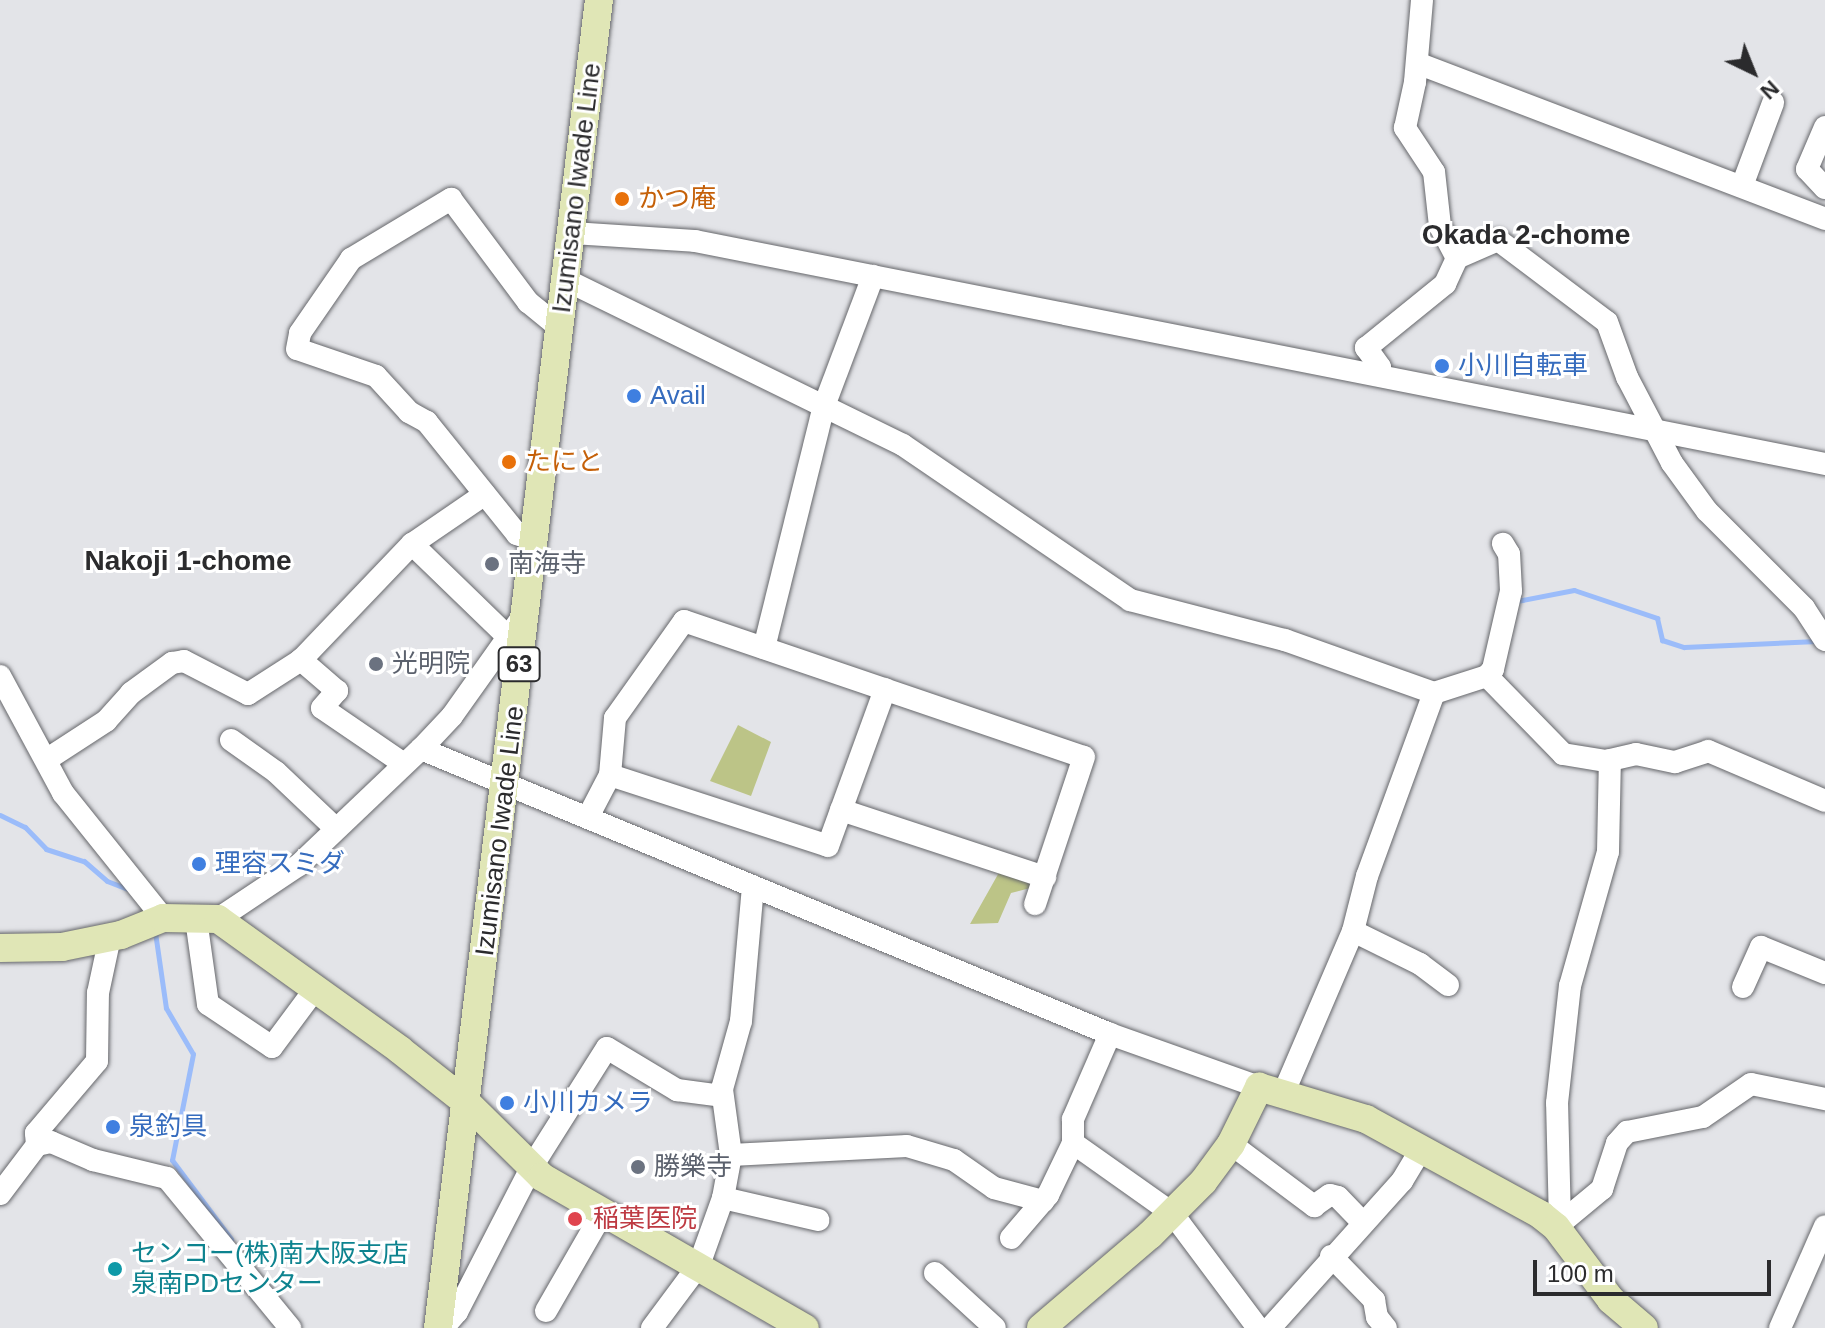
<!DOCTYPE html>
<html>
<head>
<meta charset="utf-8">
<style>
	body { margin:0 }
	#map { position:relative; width:1825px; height:1328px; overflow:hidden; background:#e3e4e8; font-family:Helvetica,"Noto Sans JP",sans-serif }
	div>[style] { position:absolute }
	.green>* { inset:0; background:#bcc487 }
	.stream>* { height:5px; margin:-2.5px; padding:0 2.5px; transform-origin:2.5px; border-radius:2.5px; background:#9bbcfa }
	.roads { filter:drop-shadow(0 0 2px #66676b) drop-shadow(0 0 2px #66676b) }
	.minor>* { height:22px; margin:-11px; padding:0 11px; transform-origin:11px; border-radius:11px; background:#fff }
	.major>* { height:28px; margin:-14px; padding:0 14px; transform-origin:14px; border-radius:14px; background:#e0e6b6 }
	.dots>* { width:22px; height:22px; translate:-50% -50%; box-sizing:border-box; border:4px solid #fff; border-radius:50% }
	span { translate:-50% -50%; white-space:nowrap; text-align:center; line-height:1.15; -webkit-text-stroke:6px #fff; paint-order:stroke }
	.shield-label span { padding:2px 6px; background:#fff; border:2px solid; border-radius:6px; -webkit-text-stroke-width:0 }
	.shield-label { font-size:24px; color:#2b2b2d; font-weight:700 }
	.street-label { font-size:26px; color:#2b2b2d }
	.food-label { font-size:26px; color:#c56008 }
	.left { translate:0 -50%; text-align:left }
	.shop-label { font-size:26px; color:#366cbe }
	.worship-label { font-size:26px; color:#5b616d }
	.health-label { font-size:26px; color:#be3a42 }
	.culture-label { font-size:26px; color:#0d838f }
	.neighbourhood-label { font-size:28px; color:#2b2b2d; font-weight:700 }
	.north { position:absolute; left:1713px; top:32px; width:80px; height:80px; -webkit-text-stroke:6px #fff; paint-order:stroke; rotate:137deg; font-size:22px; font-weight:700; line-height:32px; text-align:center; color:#2b2b2d }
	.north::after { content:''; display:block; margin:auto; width:28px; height:36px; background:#2b2b2d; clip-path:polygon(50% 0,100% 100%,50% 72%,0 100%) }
	.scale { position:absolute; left:1533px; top:1260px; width:238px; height:36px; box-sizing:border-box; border:4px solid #2b2b2d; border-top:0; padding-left:10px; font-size:24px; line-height:28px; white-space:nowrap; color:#2b2b2d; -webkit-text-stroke:6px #fff; paint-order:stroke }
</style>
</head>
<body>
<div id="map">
	<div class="green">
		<i style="clip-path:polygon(738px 725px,771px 742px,751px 796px,710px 781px)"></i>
		<i style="clip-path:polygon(1001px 869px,1038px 886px,1011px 893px,998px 923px,970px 924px)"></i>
	</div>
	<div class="stream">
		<i style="left:1517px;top:601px;width:58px;rotate:-10.9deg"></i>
		<i style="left:1574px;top:590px;width:88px;rotate:18.6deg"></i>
		<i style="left:1657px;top:618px;width:23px;rotate:77deg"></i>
		<i style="left:1662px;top:640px;width:23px;rotate:18deg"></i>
		<i style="left:1684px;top:647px;width:133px;rotate:-2.6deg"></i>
		<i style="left:0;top:815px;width:28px;rotate:26deg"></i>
		<i style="left:25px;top:827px;width:30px;rotate:46deg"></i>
		<i style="left:46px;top:849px;width:40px;rotate:18deg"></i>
		<i style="left:84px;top:861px;width:30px;rotate:41deg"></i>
		<i style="left:107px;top:881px;width:22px;rotate:21deg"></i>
		<i style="left:155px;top:932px;width:77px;rotate:81.8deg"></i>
		<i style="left:166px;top:1008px;width:53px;rotate:59.6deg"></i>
		<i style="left:193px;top:1054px;width:108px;rotate:101.2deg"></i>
		<i style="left:172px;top:1160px;width:99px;rotate:53.2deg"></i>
	</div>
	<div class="roads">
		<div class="minor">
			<i style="left:1417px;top:63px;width:437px;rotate:20.9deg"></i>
			<i style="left:1825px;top:127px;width:46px;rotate:113.2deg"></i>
			<i style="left:1807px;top:169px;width:26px;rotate:47deg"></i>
			<i style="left:1742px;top:186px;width:89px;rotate:-69.5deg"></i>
			<i style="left:572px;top:233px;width:123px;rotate:3.7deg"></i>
			<i style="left:695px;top:241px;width:1152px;rotate:11.16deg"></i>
			<i style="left:1457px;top:258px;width:45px;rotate:-23.7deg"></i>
			<i style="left:1498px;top:240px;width:136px;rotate:37deg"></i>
			<i style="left:1607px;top:322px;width:59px;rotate:70deg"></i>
			<i style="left:1627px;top:377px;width:97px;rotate:62.4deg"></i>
			<i style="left:1672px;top:463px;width:59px;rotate:53.9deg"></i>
			<i style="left:1707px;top:511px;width:137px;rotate:45deg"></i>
			<i style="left:1804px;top:608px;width:38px;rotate:57deg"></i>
			<i style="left:566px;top:280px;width:375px;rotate:26.1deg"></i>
			<i style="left:903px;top:445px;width:275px;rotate:34.3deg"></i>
			<i style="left:1130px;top:600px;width:160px;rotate:14.5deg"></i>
			<i style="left:1285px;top:640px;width:158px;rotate:19.6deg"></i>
			<i style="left:1434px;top:693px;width:195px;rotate:110.1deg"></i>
			<i style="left:1367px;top:876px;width:57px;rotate:104.3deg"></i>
			<i style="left:1353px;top:931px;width:177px;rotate:113.2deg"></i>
			<i style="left:1378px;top:375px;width:8px;rotate:-76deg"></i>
			<i style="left:1380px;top:367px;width:24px;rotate:-126deg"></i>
			<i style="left:1366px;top:348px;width:102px;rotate:-39deg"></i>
			<i style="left:1445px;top:284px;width:29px;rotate:-65deg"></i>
			<i style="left:1457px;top:258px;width:36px;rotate:-118deg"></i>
			<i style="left:1440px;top:226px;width:54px;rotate:-96.3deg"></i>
			<i style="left:1434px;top:172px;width:53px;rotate:-123.4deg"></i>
			<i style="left:1405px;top:128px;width:47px;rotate:-77.7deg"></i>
			<i style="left:1415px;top:82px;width:82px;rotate:-85.1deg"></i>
			<i style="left:534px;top:540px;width:18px;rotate:-161deg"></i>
			<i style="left:517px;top:534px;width:144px;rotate:-128.8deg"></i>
			<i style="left:427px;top:422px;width:21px;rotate:-151deg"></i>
			<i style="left:409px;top:412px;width:49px;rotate:-132.5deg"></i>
			<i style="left:376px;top:376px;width:83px;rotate:-161.1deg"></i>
			<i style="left:297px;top:349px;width:16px;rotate:-79deg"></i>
			<i style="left:300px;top:333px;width:90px;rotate:-55.4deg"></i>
			<i style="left:351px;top:259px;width:117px;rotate:-31deg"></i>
			<i style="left:451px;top:199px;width:129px;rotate:53.2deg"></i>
			<i style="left:528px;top:302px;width:41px;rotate:39.1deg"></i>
			<i style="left:412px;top:544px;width:131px;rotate:44.1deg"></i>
			<i style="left:764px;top:648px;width:249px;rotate:-76.1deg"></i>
			<i style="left:824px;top:406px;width:139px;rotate:-69.3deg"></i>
			<i style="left:0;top:676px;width:133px;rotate:61.7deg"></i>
			<i style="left:63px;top:793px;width:160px;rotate:51.3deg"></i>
			<i style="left:1487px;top:676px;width:109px;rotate:45.7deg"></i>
			<i style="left:1563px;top:754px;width:44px;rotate:9.2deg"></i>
			<i style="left:1606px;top:761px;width:31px;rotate:-13deg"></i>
			<i style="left:1636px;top:754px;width:40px;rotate:12deg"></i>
			<i style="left:1675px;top:762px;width:35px;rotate:-18deg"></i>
			<i style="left:1708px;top:751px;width:127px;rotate:23.1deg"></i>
			<i style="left:1434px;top:693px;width:56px;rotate:-17.8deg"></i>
			<i style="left:1487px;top:676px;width:9px;rotate:-49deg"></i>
			<i style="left:1493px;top:669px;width:80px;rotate:-77deg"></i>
			<i style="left:1511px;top:591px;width:37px;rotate:-93deg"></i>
			<i style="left:1509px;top:554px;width:12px;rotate:-121deg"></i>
			<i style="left:231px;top:740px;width:55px;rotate:35.4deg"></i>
			<i style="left:276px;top:772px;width:80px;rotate:43.5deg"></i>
			<i style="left:421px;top:749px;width:45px;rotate:-46.8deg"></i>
			<i style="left:452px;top:716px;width:128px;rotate:-54.6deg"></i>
			<i style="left:46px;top:760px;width:72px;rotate:-33deg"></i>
			<i style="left:106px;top:721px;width:38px;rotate:-48deg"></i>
			<i style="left:131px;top:693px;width:51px;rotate:-36.2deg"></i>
			<i style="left:172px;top:663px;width:12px;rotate:-9deg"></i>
			<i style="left:184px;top:661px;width:72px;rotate:27.3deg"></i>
			<i style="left:248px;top:694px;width:63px;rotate:-32.7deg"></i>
			<i style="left:404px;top:764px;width:99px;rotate:-145.7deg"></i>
			<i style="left:322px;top:708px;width:23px;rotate:-49deg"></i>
			<i style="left:337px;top:691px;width:48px;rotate:-139.3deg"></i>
			<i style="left:301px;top:660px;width:161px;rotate:-46.3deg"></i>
			<i style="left:412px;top:544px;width:88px;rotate:-34.4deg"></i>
			<i style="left:610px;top:775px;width:229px;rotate:18deg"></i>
			<i style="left:828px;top:846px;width:167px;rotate:-70deg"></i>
			<i style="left:841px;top:810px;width:215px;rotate:18.2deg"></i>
			<i style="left:588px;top:817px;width:47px;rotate:-62.4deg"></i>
			<i style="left:610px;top:775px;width:57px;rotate:-85deg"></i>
			<i style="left:615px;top:718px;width:119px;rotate:-54.6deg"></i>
			<i style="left:684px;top:621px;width:422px;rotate:18.8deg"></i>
			<i style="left:1084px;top:757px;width:155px;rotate:108.4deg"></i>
			<i style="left:196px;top:919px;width:86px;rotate:82deg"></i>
			<i style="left:208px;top:1004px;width:77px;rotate:33.9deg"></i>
			<i style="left:272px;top:1047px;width:72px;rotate:-53.4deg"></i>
			<i style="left:218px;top:919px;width:97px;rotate:-33.7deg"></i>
			<i style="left:299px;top:865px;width:168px;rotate:-43.6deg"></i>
			<i style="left:421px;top:749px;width:746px;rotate:22.47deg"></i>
			<i style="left:1110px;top:1034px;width:158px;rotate:19.6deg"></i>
			<i style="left:1353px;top:931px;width:75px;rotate:26.2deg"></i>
			<i style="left:1420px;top:964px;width:35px;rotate:37deg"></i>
			<i style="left:1743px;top:987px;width:44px;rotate:-65.8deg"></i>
			<i style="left:1761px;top:947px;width:69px;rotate:22.1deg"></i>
			<i style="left:1073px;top:1143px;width:121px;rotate:35.3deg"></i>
			<i style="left:1172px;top:1213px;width:144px;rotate:53.2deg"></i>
			<i style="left:1231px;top:1144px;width:104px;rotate:36.8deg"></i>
			<i style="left:1314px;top:1206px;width:19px;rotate:-35deg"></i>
			<i style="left:1330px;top:1195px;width:8px;rotate:14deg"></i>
			<i style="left:1338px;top:1197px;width:36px;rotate:46deg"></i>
			<i style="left:37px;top:1145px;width:12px;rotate:-95deg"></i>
			<i style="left:36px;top:1133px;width:94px;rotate:-49.7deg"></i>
			<i style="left:97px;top:1061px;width:68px;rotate:-89.2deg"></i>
			<i style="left:98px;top:993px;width:57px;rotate:-77.9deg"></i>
			<i style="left:731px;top:1155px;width:176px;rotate:-2.9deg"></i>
			<i style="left:907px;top:1146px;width:49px;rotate:16.6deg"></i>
			<i style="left:954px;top:1160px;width:49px;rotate:35deg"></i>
			<i style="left:994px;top:1188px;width:51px;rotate:14.9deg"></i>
			<i style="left:0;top:1194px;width:61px;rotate:-52.9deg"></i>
			<i style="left:37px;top:1145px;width:14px;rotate:-12deg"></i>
			<i style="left:51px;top:1142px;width:46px;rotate:23.2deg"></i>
			<i style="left:93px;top:1160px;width:76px;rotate:13.7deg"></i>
			<i style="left:167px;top:1178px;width:194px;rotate:50.6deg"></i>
			<i style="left:723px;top:1198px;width:98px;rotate:13deg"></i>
			<i style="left:1560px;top:1223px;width:120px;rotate:-91.4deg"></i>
			<i style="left:1557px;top:1103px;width:118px;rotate:-83.7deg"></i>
			<i style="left:1570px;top:986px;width:139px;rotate:-74.2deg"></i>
			<i style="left:1608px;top:852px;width:92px;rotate:-88.8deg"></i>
			<i style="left:1556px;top:1227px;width:60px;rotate:-39.6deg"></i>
			<i style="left:1602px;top:1189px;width:48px;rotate:-71.9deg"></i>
			<i style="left:1617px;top:1143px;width:15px;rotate:-48deg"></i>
			<i style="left:1627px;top:1132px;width:77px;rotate:-11.2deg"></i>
			<i style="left:1703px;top:1117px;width:58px;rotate:-34.5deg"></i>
			<i style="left:1751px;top:1084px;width:76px;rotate:11.5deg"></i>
			<i style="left:1011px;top:1238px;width:57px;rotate:-49.3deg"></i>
			<i style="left:1048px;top:1195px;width:58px;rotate:-64.3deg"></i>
			<i style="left:1073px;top:1143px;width:24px;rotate:-90deg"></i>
			<i style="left:1073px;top:1119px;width:93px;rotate:-66.5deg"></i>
			<i style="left:1331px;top:1256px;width:62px;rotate:45.7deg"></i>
			<i style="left:1374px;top:1300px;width:17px;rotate:80deg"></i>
			<i style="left:1377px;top:1317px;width:14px;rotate:51deg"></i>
			<i style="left:935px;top:1273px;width:81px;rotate:42.5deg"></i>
			<i style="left:546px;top:1311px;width:114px;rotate:-60.1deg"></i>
			<i style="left:443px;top:1328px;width:21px;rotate:-49deg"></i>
			<i style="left:457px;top:1312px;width:162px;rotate:-62.8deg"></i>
			<i style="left:531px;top:1168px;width:142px;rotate:-57.7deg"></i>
			<i style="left:607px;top:1048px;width:82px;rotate:31deg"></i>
			<i style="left:677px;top:1090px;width:45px;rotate:7.6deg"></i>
			<i style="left:652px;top:1328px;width:79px;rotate:-53.3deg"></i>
			<i style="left:699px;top:1265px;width:71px;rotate:-70.3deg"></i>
			<i style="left:723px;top:1198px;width:44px;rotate:-79.5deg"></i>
			<i style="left:731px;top:1155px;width:67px;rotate:-97.8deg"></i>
			<i style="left:722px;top:1089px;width:71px;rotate:-74.4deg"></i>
			<i style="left:741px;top:1021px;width:135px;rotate:-84.9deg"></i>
			<i style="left:1270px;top:1328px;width:198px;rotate:-48.1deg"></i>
			<i style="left:1402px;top:1181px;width:37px;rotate:-59deg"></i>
			<i style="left:1780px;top:1328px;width:111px;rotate:-66.2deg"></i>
		</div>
		<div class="major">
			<i style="left:0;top:948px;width:62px;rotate:-0.9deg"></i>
			<i style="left:62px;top:947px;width:60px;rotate:-11.5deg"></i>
			<i style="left:121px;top:935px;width:45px;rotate:-22deg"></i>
			<i style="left:163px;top:918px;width:55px;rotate:1deg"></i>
			<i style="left:218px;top:919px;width:224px;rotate:35.7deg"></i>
			<i style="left:400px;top:1050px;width:85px;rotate:38.3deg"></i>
			<i style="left:467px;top:1103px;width:105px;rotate:44.6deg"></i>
			<i style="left:542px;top:1177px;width:303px;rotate:29.9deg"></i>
			<i style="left:438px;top:1328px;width:1338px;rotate:-83.09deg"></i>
			<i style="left:1041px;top:1328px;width:143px;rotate:-40.5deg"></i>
			<i style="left:1150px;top:1235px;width:75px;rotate:-45deg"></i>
			<i style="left:1203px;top:1182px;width:47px;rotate:-53.6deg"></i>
			<i style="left:1231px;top:1144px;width:64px;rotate:-63.8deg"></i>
			<i style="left:1259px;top:1087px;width:112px;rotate:16.7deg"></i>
			<i style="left:1366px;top:1119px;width:200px;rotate:28.7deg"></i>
			<i style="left:1541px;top:1215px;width:19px;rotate:39deg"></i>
			<i style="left:1556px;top:1227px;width:91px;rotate:53deg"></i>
			<i style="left:1611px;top:1300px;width:43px;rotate:40.3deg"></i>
		</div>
	</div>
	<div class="dots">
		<i style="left:622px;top:199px;background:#e8710a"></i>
		<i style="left:1442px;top:366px;background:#3f7fe0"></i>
		<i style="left:634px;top:396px;background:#3f7fe0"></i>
		<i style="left:509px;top:462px;background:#e8710a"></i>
		<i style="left:492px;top:564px;background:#6b7280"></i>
		<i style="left:376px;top:664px;background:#6b7280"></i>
		<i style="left:199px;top:864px;background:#3f7fe0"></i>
		<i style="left:507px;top:1103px;background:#3f7fe0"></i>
		<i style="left:113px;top:1127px;background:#3f7fe0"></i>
		<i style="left:638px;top:1167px;background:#6b7280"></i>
		<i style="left:575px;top:1219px;background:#e0444e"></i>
		<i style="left:115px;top:1269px;background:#0f9aa8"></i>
	</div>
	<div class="shield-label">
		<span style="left:519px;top:664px">63</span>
	</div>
	<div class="street-label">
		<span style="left:577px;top:188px;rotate:-83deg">Izumisano Iwade Line</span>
		<span style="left:500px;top:831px;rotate:-83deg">Izumisano Iwade Line</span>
	</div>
	<div class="food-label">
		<span class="left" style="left:638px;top:199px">かつ庵</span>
		<span class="left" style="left:525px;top:462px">たにと</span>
	</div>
	<div class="shop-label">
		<span class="left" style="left:1458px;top:366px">小川自転車</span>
		<span class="left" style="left:650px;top:396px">Avail</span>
		<span class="left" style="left:215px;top:864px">理容スミダ</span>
		<span class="left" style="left:523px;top:1103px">小川カメラ</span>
		<span class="left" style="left:129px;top:1127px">泉釣具</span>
	</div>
	<div class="worship-label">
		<span class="left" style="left:508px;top:564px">南海寺</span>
		<span class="left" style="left:392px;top:664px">光明院</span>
		<span class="left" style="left:654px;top:1167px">勝樂寺</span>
	</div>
	<div class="health-label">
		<span class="left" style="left:593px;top:1219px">稲葉医院</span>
	</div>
	<div class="culture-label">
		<span class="left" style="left:131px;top:1269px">センコー(株)南大阪支店<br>泉南PDセンター</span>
	</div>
	<div class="neighbourhood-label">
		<span style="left:1526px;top:235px">Okada 2-chome</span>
		<span style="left:188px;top:561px">Nakoji 1-chome</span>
	</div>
	<div class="north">N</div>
	<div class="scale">100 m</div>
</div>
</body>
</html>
